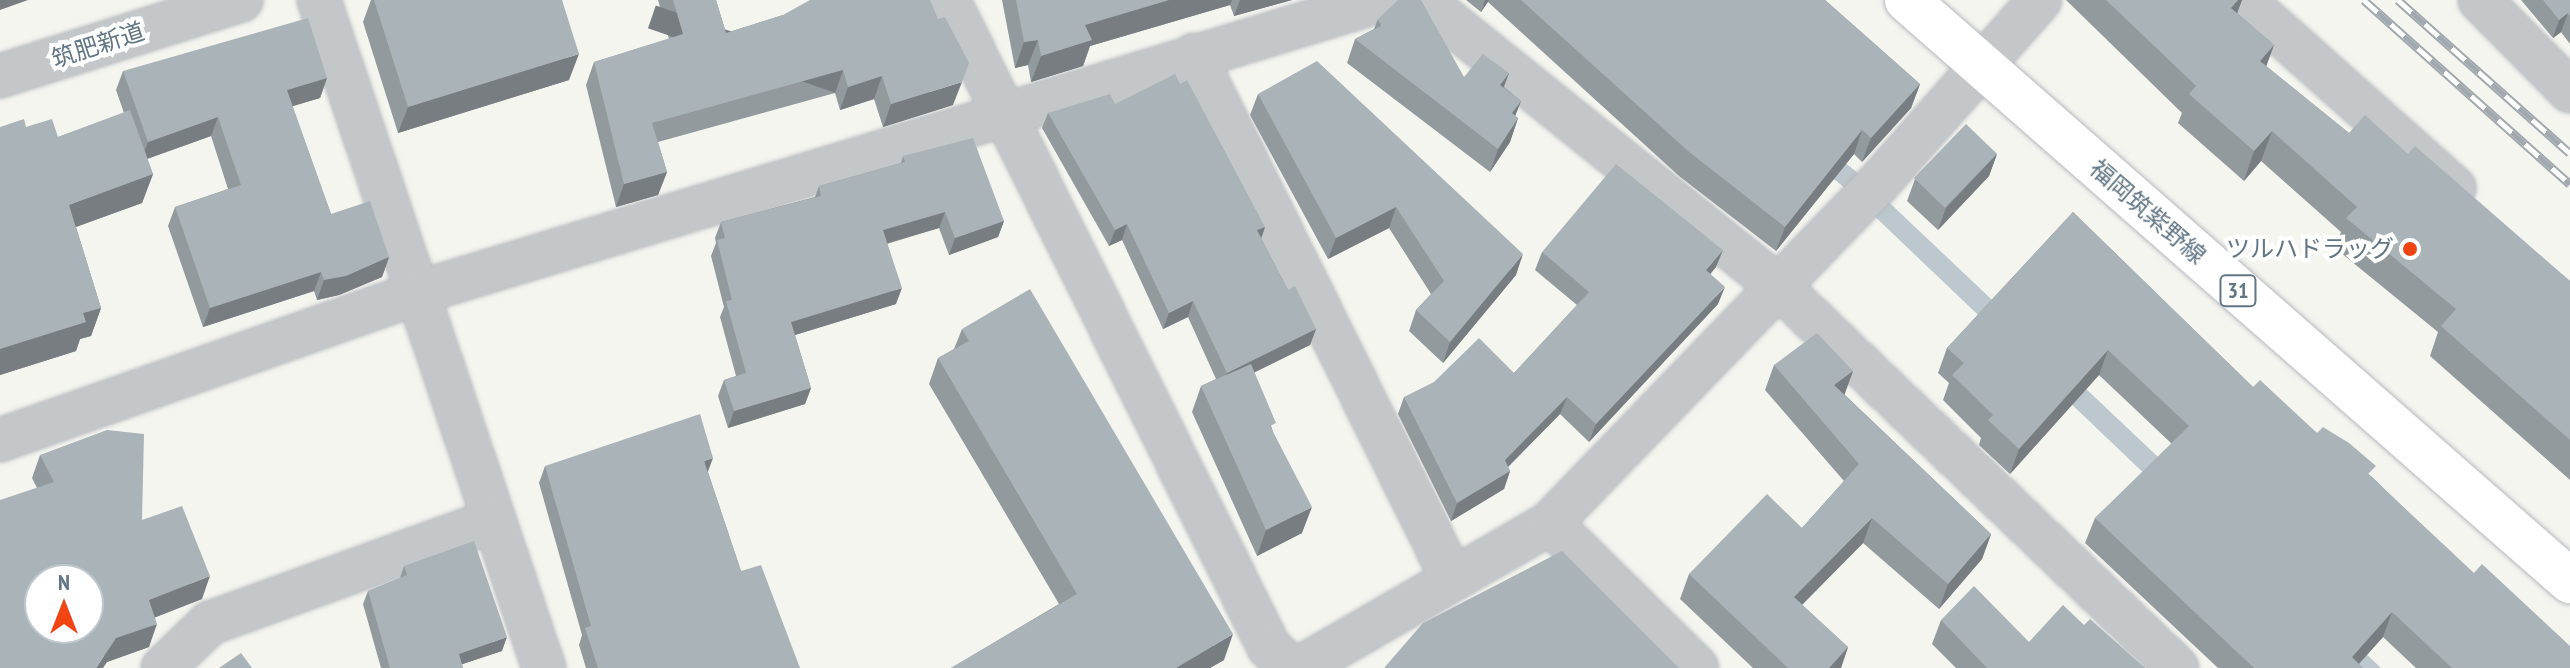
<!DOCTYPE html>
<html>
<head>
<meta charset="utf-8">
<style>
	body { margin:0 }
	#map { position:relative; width:2570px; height:668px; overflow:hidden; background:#f5f5f0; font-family:"PT Sans Narrow","Noto Sans JP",sans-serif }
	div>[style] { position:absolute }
	.water>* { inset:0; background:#bcc8cd }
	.roads { filter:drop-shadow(0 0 2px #b6babe) drop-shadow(0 0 2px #b6babe) }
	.minor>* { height:42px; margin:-21px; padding:0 21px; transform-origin:21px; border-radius:21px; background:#c3c7ca }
	.major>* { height:44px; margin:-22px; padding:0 22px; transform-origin:22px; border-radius:22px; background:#fff }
	.rail>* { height:9px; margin-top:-4.5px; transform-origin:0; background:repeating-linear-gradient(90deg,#fff 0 18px,#a1a8ae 0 36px); box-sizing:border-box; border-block:2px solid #a1a8ae }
	.wall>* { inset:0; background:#929a9e }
	.shaded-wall>* { inset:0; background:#777d81; transform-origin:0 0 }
	.building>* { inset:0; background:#aab3b8; transform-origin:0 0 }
	.dots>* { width:22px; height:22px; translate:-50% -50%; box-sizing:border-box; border:4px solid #fff; border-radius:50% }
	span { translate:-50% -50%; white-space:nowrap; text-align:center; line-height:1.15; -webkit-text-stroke:8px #fff; paint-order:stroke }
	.shield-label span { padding:2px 6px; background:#fff; border:2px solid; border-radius:6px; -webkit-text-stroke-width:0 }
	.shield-label { font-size:22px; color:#617584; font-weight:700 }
	.street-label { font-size:24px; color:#617584 }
	.poi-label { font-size:24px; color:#617584 }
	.right { translate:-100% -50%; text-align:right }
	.north { position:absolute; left:24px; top:564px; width:80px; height:80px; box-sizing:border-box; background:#fff; border:2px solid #c0c8ce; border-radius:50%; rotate:0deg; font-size:22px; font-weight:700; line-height:32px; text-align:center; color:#617584 }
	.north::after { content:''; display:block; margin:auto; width:28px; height:36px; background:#f14513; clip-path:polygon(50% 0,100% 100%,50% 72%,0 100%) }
</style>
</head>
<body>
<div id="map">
	<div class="water">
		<i style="clip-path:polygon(1608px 0,1638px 0,1858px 173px,2381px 668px,2348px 668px,1845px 188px)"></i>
	</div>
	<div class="roads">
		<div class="minor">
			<i style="left:319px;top:0;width:705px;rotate:71.39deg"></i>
			<i style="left:948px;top:0;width:722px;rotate:63.61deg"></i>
			<i style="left:1269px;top:647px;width:30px;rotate:44deg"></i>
			<i style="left:1422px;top:0;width:457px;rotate:38.8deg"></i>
			<i style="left:1778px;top:286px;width:552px;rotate:43.75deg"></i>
			<i style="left:2243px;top:0;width:283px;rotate:41.7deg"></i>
			<i style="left:2480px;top:0;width:128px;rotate:45.3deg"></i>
			<i style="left:1194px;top:55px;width:583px;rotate:63.74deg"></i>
			<i style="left:0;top:76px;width:253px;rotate:-17.5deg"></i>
			<i style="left:0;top:440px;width:445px;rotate:-19.4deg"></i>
			<i style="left:420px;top:292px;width:1006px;rotate:-16.87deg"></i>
			<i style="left:1550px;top:523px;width:206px;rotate:44.6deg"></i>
			<i style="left:163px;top:668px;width:65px;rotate:-43.8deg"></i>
			<i style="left:210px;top:623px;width:302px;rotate:-19.9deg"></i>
			<i style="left:1300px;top:668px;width:289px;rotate:-30.1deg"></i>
			<i style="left:1550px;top:523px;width:467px;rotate:-46deg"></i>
			<i style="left:1875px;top:187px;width:249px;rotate:-48.6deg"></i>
		</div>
		<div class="major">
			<i style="left:1907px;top:0;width:882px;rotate:41.23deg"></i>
		</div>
	</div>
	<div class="rail">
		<i style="left:2364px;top:0;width:276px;rotate:41.8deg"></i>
		<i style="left:2398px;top:0;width:230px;rotate:41.7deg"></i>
	</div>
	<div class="wall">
		<i style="clip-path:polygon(371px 0,562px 0,569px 80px,398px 133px,363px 22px)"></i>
		<i style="clip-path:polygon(658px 0,716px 0,726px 33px,783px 15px,953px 105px,883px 127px,874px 99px,840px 110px,835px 93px,658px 142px,667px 172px,658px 195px,616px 207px,586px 85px,594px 62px,669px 39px)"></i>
		<i style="clip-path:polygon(1002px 0,1292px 0,1234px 16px,1230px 5px,1090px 46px,1083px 66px,1031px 82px,1028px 65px,1015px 68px)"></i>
		<i style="clip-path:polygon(1466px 0,1825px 0,1920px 84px,1911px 108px,1862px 162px,1854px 154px,1776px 251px,1679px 176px,1488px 2px,1481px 12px)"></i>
		<i style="clip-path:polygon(2066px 0,2242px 0,2237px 13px,2274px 45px,2266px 66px,2349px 133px,2408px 154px,2570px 281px,2570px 480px,2430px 356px,2438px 332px,2335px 248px,2341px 232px,2261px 161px,2244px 181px,2178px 123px,2182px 113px)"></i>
		<i style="clip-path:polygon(2521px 0,2570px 0,2570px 44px,2561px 32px,2553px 38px)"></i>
		<i style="clip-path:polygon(1378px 19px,1464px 77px,1509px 73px,1504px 87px,1521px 101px,1515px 116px,1518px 118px,1510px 142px,1490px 172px,1347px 63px,1355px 39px,1374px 29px)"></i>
		<i style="clip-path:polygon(123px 71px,327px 78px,320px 98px,292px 106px,331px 214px,389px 257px,382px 277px,339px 295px,317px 300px,314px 291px,203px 327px,168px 226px,175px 207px,228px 189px,211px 136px,147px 159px,153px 174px,142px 203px,76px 227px,101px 308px,91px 336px,80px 339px,76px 351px,0 375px,0 127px,26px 127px,58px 137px,124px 113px,116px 90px)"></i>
		<i style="clip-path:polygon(1258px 94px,1516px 275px,1443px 363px,1409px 331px,1416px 310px,1431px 294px,1389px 228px,1328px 259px,1250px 115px)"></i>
		<i style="clip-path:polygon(1115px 104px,1265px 227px,1261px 238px,1288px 290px,1316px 329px,1310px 345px,1254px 372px,1273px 432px,1302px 533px,1257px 556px,1192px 412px,1201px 386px,1216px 379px,1188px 317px,1163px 329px,1122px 240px,1109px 246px,1042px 128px,1048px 113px)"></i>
		<i style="clip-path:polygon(1997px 154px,1989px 176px,1938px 230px,1907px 201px,1915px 179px)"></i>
		<i style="clip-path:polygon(903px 156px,1004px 221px,998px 237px,949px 255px,939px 228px,887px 244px,896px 304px,795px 335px,811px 388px,805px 404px,728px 428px,718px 396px,724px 380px,736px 376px,720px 317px,724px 307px,711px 256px,716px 243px,715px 238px,721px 222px,815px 197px,819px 186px,901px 163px)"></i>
		<i style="clip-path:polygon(2073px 212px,2253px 387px,2317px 433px,2372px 477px,2570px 668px,2416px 668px,2383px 637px,2359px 664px,2363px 668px,2218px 668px,2085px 543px,2095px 518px,2172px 444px,2099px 375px,2010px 474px,1979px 445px,1981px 438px,1943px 400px,1949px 383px,1938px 373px,1947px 348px)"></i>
		<i style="clip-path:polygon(1542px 252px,1716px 267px,1710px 274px,1718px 304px,1589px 442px,1560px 414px,1508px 467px,1510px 471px,1504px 489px,1451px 521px,1398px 414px,1404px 397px,1514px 373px,1577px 305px,1535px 270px)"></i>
		<i style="clip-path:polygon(962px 329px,1224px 660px,1210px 668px,951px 668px,1059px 604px,929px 384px,938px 358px,954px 349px)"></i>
		<i style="clip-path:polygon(1774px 365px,1853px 371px,1844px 394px,1991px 534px,1982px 559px,1939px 609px,1863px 543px,1802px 605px,1848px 647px,1841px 668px,1753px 668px,1680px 599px,1689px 574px,1802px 528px,1844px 481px,1765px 390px)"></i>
		<i style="clip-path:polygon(40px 455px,142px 520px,202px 599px,155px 617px,149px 647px,107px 662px,37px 488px,32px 478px)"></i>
		<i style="clip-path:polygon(545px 466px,708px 472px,741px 571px,800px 668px,586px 668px,579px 645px,582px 635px,539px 483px)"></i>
		<i style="clip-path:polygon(404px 566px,502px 651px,462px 664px,463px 668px,381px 668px,363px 604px,368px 591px,400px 578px)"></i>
		<i style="clip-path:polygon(1941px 620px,2029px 642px,2084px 625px,2145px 668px,1956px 668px,1932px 644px)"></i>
	</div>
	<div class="shaded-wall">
		<i style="clip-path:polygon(0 0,28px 0,0 10px)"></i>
		<i style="clip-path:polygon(1169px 0,1232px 0,1230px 5px,1090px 46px,1083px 66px,1031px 82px,1041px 56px,1085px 25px)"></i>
		<i style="clip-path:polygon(1240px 0,1292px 0,1234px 16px)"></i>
		<i style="clip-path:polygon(1485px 0,1489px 0,1481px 12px)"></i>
		<i style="clip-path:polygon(2238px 0,2242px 0,2233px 24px,2231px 8px)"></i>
		<i style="clip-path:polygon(2568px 13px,2561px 32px,2553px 38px,2559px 20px)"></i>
		<i style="clip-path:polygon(1038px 40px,1028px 65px,1015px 68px,1024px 42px)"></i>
		<i style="clip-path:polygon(2274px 45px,2263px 75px,2260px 61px)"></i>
		<i style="clip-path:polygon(579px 54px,569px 80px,398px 133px,408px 107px)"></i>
		<i style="left:843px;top:70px;width:24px;height:198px;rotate:109deg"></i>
		<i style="clip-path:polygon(1509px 73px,1500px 96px,1500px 85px)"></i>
		<i style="clip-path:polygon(882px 76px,874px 99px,840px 110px,848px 87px)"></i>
		<i style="clip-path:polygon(327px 78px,320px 98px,280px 110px,287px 90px)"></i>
		<i style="clip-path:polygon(962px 82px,953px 105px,883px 127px,891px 104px)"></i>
		<i style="clip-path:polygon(1920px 84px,1911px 108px,1862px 162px,1871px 138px)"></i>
		<i style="clip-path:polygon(1521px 101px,1512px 124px,1512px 113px)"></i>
		<i style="clip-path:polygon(218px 117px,211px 136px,141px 161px,148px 142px)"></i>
		<i style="clip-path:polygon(1518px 118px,1510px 142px,1490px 172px,1498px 149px)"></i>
		<i style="clip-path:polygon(1862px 130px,1854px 154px,1776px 251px,1785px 227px)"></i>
		<i style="clip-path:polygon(2272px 131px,2261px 161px,2244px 181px,2254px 151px)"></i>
		<i style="clip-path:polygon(1997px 154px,1989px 176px,1938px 230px,1946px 208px)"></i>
		<i style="clip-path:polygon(667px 172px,658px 195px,616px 207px,624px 184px)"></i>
		<i style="clip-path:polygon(153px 174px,142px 203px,59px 233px,69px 205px)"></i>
		<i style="clip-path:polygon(1396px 207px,1389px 228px,1328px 259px,1336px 238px)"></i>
		<i style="clip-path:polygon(945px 212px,939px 228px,877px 246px,883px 230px)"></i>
		<i style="clip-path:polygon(1004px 221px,998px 237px,949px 255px,955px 238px)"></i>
		<i style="clip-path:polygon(1127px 224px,1122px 240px,1109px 246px,1115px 230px)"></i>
		<i style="clip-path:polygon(1265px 227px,1260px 242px,1257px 230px)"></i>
		<i style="clip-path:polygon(1723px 250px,1716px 267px,1699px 288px,1706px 270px)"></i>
		<i style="clip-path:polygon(1523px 254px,1516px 275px,1443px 363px,1450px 342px)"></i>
		<i style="clip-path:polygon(389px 257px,382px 277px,339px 295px,317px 300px,324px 280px)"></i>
		<i style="clip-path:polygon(321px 272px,314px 291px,203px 327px,210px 308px)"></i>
		<i style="clip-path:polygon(1725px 287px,1718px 304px,1589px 442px,1596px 424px)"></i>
		<i style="clip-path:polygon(902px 288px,896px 304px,785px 338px,791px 322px)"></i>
		<i style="clip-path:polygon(1193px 301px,1188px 317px,1163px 329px,1169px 313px)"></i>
		<i style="clip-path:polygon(101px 308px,91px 336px,80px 339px,76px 351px,0 375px,0 349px,83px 313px)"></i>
		<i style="clip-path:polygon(1316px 329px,1310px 345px,1221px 389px,1227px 373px)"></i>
		<i style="clip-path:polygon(2108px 350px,2099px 375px,2010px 474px,2019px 449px)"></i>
		<i style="clip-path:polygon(1853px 371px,1844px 396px,1834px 385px)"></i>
		<i style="clip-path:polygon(811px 388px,805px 404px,728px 428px,734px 411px)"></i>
		<i style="clip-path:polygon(1567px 397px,1560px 414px,1498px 477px,1505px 460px)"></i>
		<i style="clip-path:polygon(713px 458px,707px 474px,704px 461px)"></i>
		<i style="clip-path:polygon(1510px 471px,1504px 489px,1451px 521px,1457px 503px)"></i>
		<i style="clip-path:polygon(1312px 507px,1302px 533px,1257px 556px,1266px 530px)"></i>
		<i style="clip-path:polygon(1872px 518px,1863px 543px,1785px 622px,1794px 597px)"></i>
		<i style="clip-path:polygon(1991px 534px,1982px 559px,1939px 609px,1948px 584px)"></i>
		<i style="clip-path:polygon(210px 576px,202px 599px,141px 623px,149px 600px)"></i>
		<i style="clip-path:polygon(2392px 612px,2383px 637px,2355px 668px,2352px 657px)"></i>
		<i style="clip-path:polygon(157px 624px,149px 647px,107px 662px,103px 668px,96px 668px,116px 638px)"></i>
		<i style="clip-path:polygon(1233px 634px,1224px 660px,1210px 668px,1176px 668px)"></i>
		<i style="clip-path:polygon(507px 637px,502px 651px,454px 667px,459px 654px)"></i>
		<i style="clip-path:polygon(1848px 647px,1841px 668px,1829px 668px)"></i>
	</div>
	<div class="building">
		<i style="clip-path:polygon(374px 0,562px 0,579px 54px,408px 107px)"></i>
		<i style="clip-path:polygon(673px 0,716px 0,726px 33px,783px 15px,810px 0,930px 0,938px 19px,945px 17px,969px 63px,962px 82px,891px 104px,882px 76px,848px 87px,843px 70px,652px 123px,667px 172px,624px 184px,594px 62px,683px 34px)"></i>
		<i style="clip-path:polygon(1016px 0,1169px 0,1085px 25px,1092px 40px,1041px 56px,1038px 40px,1024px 42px)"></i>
		<i style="clip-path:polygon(1398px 0,1421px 0,1464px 77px,1483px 54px,1509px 73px,1500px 85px,1521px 101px,1512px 113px,1518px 118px,1498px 149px,1355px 39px,1381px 26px,1378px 19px)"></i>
		<i style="clip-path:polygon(1521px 0,1825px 0,1920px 84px,1871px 138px,1862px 130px,1785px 227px,1688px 151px)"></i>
		<i style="clip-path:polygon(2106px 0,2238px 0,2231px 8px,2274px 45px,2260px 61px,2349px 133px,2365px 115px,2408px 154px,2415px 146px,2570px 281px,2570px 440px,2441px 326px,2456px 309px,2346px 218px,2357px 207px,2272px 131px,2254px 151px,2189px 94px,2196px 86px)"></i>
		<i style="clip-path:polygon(2543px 0,2570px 0,2570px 16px,2568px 13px,2559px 20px)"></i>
		<i style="clip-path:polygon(308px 18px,327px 78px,287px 90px,331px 214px,370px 201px,389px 257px,346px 276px,324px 280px,321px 272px,210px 308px,175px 207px,241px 185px,218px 117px,148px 142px,123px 71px)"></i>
		<i style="clip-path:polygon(1317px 61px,1523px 254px,1450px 342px,1416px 310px,1444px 281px,1396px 207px,1336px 238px,1258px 94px)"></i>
		<i style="clip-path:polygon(1175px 74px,1180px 84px,1187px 80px,1265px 227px,1257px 230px,1288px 290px,1295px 286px,1316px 329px,1227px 373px,1193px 301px,1169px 313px,1127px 224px,1115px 230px,1048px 113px,1110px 94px,1115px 104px)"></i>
		<i style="clip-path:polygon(130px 110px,153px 174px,69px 205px,101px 308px,83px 313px,86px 322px,0 349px,0 127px,24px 119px,26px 127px,52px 119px,58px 137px)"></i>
		<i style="left:1966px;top:124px;width:43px;height:75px;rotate:44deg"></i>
		<i style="clip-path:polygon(973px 138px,1004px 221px,955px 238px,945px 212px,883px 230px,902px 288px,791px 322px,811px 388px,734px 411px,724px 380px,746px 373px,726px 301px,732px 300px,717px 240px,725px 238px,721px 222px,821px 196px,819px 186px,905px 162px,903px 156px)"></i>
		<i style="clip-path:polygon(1616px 164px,1723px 250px,1706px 270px,1725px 287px,1596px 424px,1567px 397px,1505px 460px,1510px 471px,1457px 503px,1404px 397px,1434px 382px,1479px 338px,1514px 373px,1589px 292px,1542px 252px)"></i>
		<i style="clip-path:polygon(2073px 212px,2253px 387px,2260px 380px,2317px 433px,2323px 427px,2349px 443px,2376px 466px,2368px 474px,2474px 573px,2482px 564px,2570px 646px,2570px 668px,2452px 668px,2392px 612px,2352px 657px,2363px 668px,2254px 668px,2095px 518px,2189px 426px,2108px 350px,2019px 449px,1988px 420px,1993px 415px,1952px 375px,1964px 363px,1947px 348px)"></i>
		<i style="clip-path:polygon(1030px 289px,1233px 634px,1176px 668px,951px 668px,1077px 594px,938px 358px,969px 341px,962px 329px)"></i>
		<i style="clip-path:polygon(1817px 333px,1853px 371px,1834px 385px,1991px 534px,1948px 584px,1872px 518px,1794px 597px,1848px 647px,1829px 668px,1788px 668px,1689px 574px,1767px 494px,1802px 528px,1859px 464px,1774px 365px)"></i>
		<i style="clip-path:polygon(1251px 364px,1276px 423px,1270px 426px,1312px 507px,1266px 530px,1201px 386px)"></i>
		<i style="clip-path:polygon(700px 414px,713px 458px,704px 461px,741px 571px,761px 565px,800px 668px,598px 668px,585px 628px,591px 626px,545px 466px)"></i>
		<i style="clip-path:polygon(evenodd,107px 430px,144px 434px,142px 520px,182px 506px,210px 576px,149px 600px,157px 624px,116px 638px,96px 668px,0 668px,0 500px,54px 482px,40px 455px,107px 430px,40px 580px,88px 580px,88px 628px,40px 628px,40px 580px)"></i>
		<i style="clip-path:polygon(474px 541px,507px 637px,459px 654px,463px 668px,390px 668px,368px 591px,407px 575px,404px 566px)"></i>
		<i style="clip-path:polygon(1562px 551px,1679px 668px,1384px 668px,1423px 623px)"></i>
		<i style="clip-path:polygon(1974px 586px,2029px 642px,2063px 605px,2084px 625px,2090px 619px,2145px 668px,1987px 668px,1941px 620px)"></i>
		<i style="clip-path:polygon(241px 653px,252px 668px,219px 668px)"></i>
	</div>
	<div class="dots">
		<i style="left:2410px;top:249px;background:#f14513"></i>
	</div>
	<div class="shield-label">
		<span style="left:2238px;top:291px">31</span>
	</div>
	<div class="street-label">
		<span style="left:98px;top:45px;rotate:-18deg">筑肥新道</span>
		<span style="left:2148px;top:212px;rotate:41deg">福岡筑紫野線</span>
	</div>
	<div class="poi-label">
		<span class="right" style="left:2394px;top:249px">ツルハドラッグ</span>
	</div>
	<div class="north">N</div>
</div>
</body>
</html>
